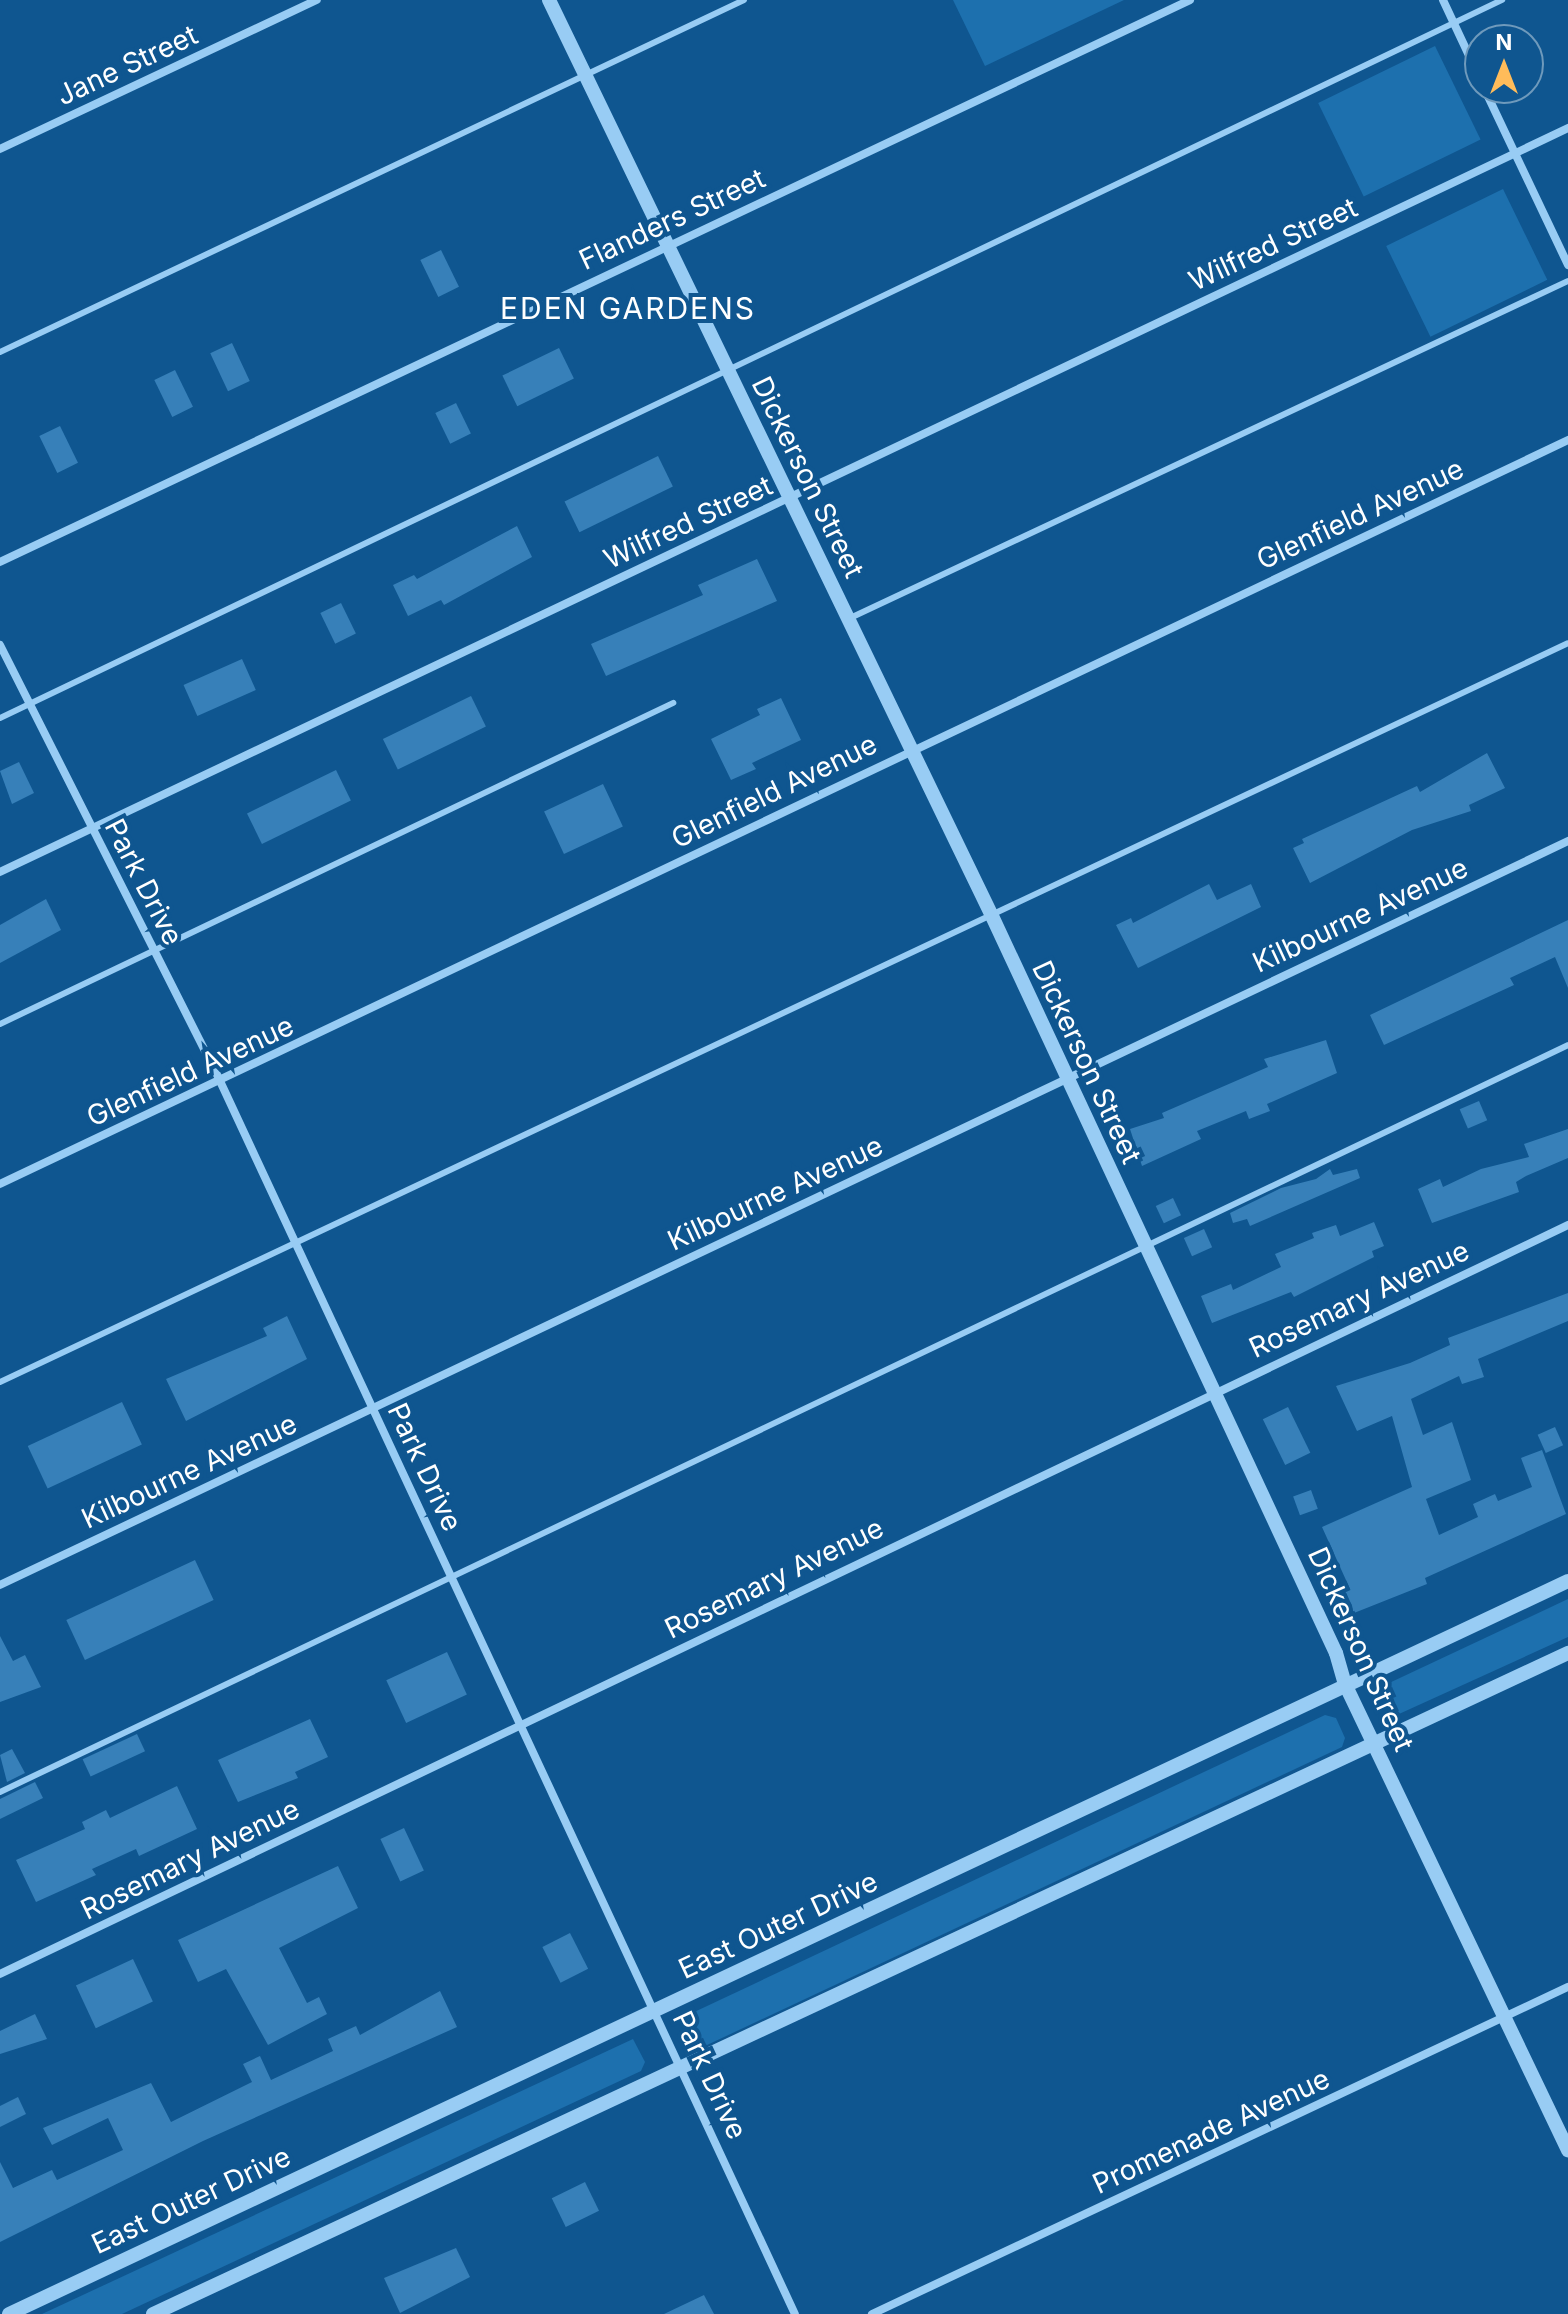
<!DOCTYPE html>
<html>
<head>
<meta charset="utf-8">
<style>
	body { margin:0 }
	#map { position:relative; width:1568px; height:2314px; overflow:hidden; background:#0f5690; font-family:Inter,sans-serif }
	div>[style] { position:absolute }
	.green>* { inset:0; background:#1d70ae; transform-origin:0 0 }
	.building>* { inset:0; background:#3780b9; transform-origin:0 0 }
	.service>* { height:6px; margin:-3px; padding:0 3px; transform-origin:3px; border-radius:3px; background:#98ccf4 }
	.minor>* { height:8px; margin:-4px; padding:0 4px; transform-origin:4px; border-radius:4px; background:#98ccf4 }
	.tertiary>* { height:14px; margin:-7px; padding:0 7px; transform-origin:7px; border-radius:7px; background:#98ccf4 }
	span { translate:-50% -50%; white-space:nowrap; text-align:center; line-height:1.15; -webkit-text-stroke:8px #0f5690; paint-order:stroke }
	.street-label { font-size:28px; color:#fff }
	.neighbourhood-label { font-size:30px; color:#fff; letter-spacing:2px }
	.north { position:absolute; left:1464px; top:24px; width:80px; height:80px; box-sizing:border-box; background:#0f5690; border:2px solid #6f9abc; border-radius:50%; rotate:0deg; font-size:22px; font-weight:700; line-height:32px; text-align:center; color:#fff }
	.north::after { content:''; display:block; margin:auto; width:28px; height:36px; background:#ffbc5a; clip-path:polygon(50% 0,100% 100%,50% 72%,0 100%) }
</style>
</head>
<body>
<div id="map">
	<div class="green">
		<i style="clip-path:polygon(953px 0,1124px 0,985px 66px)"></i>
		<i style="left:1435px;top:46px;width:104px;height:130px;rotate:64deg"></i>
		<i style="left:1503px;top:189px;width:101px;height:130px;rotate:64deg"></i>
		<i style="clip-path:polygon(1568px 1599px,1568px 1637px,1399px 1714px,1387px 1684px)"></i>
		<i style="clip-path:polygon(1325px 1715px,1336px 1718px,1345px 1738px,1342px 1747px,707px 2045px,691px 2040px,684px 2023px,690px 2014px)"></i>
		<i style="clip-path:polygon(633px 2039px,645px 2062px,641px 2071px,122px 2314px,42px 2314px)"></i>
	</div>
	<div class="building">
		<i style="left:441px;top:250px;width:41px;height:23px;rotate:64deg"></i>
		<i style="left:232px;top:343px;width:42px;height:24px;rotate:65deg"></i>
		<i style="left:559px;top:348px;width:34px;height:63px;rotate:64deg"></i>
		<i style="left:175px;top:370px;width:41px;height:23px;rotate:64deg"></i>
		<i style="left:456px;top:403px;width:34px;height:23px;rotate:64deg"></i>
		<i style="left:60px;top:426px;width:41px;height:23px;rotate:64deg"></i>
		<i style="left:658px;top:456px;width:34px;height:104px;rotate:64deg"></i>
		<i style="clip-path:polygon(517px 526px,532px 557px,444px 605px,441px 600px,408px 616px,393px 585px,414px 575px,417px 579px)"></i>
		<i style="clip-path:polygon(757px 559px,777px 601px,606px 676px,591px 644px,703px 595px,698px 585px)"></i>
		<i style="left:341px;top:603px;width:34px;height:23px;rotate:64deg"></i>
		<i style="left:242px;top:659px;width:34px;height:64px;rotate:66deg"></i>
		<i style="left:471px;top:696px;width:34px;height:98px;rotate:64deg"></i>
		<i style="clip-path:polygon(781px 698px,801px 740px,752px 763px,756px 769px,731px 780px,711px 739px,760px 715px,757px 709px)"></i>
		<i style="clip-path:polygon(1487px 753px,1505px 788px,1469px 805px,1471px 811px,1412px 830px,1310px 883px,1293px 848px,1304px 843px,1302px 839px,1417px 786px,1420px 792px)"></i>
		<i style="clip-path:polygon(19px 762px,34px 793px,12px 804px,0 771px)"></i>
		<i style="left:336px;top:770px;width:34px;height:99px;rotate:64deg"></i>
		<i style="left:603px;top:784px;width:47px;height:65px;rotate:65deg"></i>
		<i style="clip-path:polygon(1209px 884px,1217px 900px,1251px 884px,1261px 907px,1138px 968px,1116px 925px,1131px 918px,1133px 923px)"></i>
		<i style="clip-path:polygon(46px 899px,61px 930px,0 963px,0 925px)"></i>
		<i style="clip-path:polygon(1568px 920px,1568px 988px,1555px 957px,1510px 978px,1514px 985px,1384px 1045px,1370px 1015px)"></i>
		<i style="clip-path:polygon(1326px 1040px,1337px 1073px,1267px 1104px,1270px 1111px,1249px 1119px,1246px 1111px,1197px 1131px,1201px 1139px,1142px 1166px,1130px 1129px,1164px 1118px,1162px 1113px,1268px 1067px,1264px 1059px)"></i>
		<i style="left:1479px;top:1101px;width:21px;height:21px;rotate:67deg"></i>
		<i style="clip-path:polygon(1568px 1129px,1568px 1158px,1526px 1176px,1516px 1182px,1519px 1192px,1432px 1223px,1418px 1189px,1440px 1179px,1443px 1187px,1481px 1169px,1529px 1157px,1524px 1144px)"></i>
		<i style="clip-path:polygon(1330px 1169px,1333px 1175px,1357px 1169px,1360px 1178px,1250px 1226px,1247px 1219px,1233px 1223px,1230px 1213px,1281px 1188px,1316px 1179px)"></i>
		<i style="left:1173px;top:1198px;width:19px;height:19px;rotate:65deg"></i>
		<i style="clip-path:polygon(1374px 1222px,1384px 1246px,1372px 1251px,1374px 1257px,1294px 1297px,1291px 1292px,1212px 1323px,1201px 1296px,1231px 1284px,1233px 1290px,1281px 1267px,1275px 1254px,1314px 1238px,1312px 1233px,1336px 1225px,1340px 1236px)"></i>
		<i style="left:1204px;top:1229px;width:20px;height:22px;rotate:66deg"></i>
		<i style="clip-path:polygon(1568px 1293px,1568px 1321px,1478px 1359px,1484px 1377px,1462px 1384px,1459px 1376px,1411px 1399px,1423px 1435px,1452px 1422px,1471px 1480px,1426px 1499px,1439px 1535px,1478px 1517px,1473px 1504px,1495px 1494px,1498px 1501px,1532px 1487px,1521px 1458px,1542px 1450px,1566px 1514px,1425px 1578px,1427px 1584px,1354px 1613px,1345px 1591px,1350px 1589px,1322px 1527px,1412px 1487px,1392px 1416px,1357px 1431px,1336px 1386px,1410px 1363px,1450px 1345px,1448px 1338px)"></i>
		<i style="clip-path:polygon(287px 1316px,307px 1359px,186px 1421px,166px 1379px,267px 1336px,263px 1328px)"></i>
		<i style="left:122px;top:1402px;width:47px;height:104px;rotate:65deg"></i>
		<i style="left:1288px;top:1407px;width:51px;height:28px;rotate:64deg"></i>
		<i style="left:1555px;top:1427px;width:20px;height:19px;rotate:66deg"></i>
		<i style="left:1311px;top:1490px;width:20px;height:19px;rotate:70deg"></i>
		<i style="left:195px;top:1560px;width:44px;height:142px;rotate:65deg"></i>
		<i style="clip-path:polygon(0 1636px,13px 1661px,25px 1655px,41px 1687px,0 1702px)"></i>
		<i style="left:447px;top:1652px;width:47px;height:67px;rotate:65deg"></i>
		<i style="clip-path:polygon(310px 1719px,328px 1757px,295px 1772px,298px 1778px,238px 1802px,218px 1760px)"></i>
		<i style="left:137px;top:1734px;width:19px;height:60px;rotate:65deg"></i>
		<i style="clip-path:polygon(12px 1749px,25px 1773px,7px 1782px,0 1755px)"></i>
		<i style="clip-path:polygon(35px 1782px,43px 1798px,0 1819px,0 1799px)"></i>
		<i style="clip-path:polygon(177px 1786px,197px 1829px,139px 1856px,136px 1849px,92px 1869px,96px 1875px,36px 1902px,16px 1860px,85px 1829px,82px 1822px,106px 1810px,110px 1818px)"></i>
		<i style="left:404px;top:1828px;width:47px;height:26px;rotate:65deg"></i>
		<i style="clip-path:polygon(338px 1866px,358px 1908px,279px 1948px,307px 2003px,319px 1997px,327px 2014px,268px 2045px,226px 1969px,198px 1982px,178px 1940px)"></i>
		<i style="left:570px;top:1933px;width:40px;height:31px;rotate:63deg"></i>
		<i style="left:133px;top:1959px;width:47px;height:63px;rotate:65deg"></i>
		<i style="clip-path:polygon(440px 1991px,457px 2027px,203px 2141px,0 2242px,0 2162px,13px 2188px,52px 2170px,57px 2180px,123px 2150px,108px 2118px,52px 2145px,43px 2128px,151px 2083px,171px 2122px,252px 2082px,243px 2064px,260px 2056px,271px 2080px,333px 2051px,328px 2039px,356px 2026px,360px 2035px)"></i>
		<i style="clip-path:polygon(35px 2014px,47px 2039px,0 2054px,0 2031px)"></i>
		<i style="clip-path:polygon(18px 2097px,26px 2114px,0 2127px,0 2106px)"></i>
		<i style="left:585px;top:2182px;width:32px;height:37px;rotate:64deg"></i>
		<i style="clip-path:polygon(456px 2248px,470px 2277px,400px 2313px,384px 2278px)"></i>
		<i style="clip-path:polygon(704px 2295px,714px 2314px,664px 2314px)"></i>
	</div>
	<div class="service">
		<i style="left:0;top:352px;width:823px;rotate:-25.32deg"></i>
		<i style="left:848px;top:619px;width:795px;rotate:-25.15deg"></i>
		<i style="left:0;top:718px;width:1665px;rotate:-25.55deg"></i>
		<i style="left:0;top:1024px;width:746px;rotate:-25.5deg"></i>
		<i style="left:0;top:1382px;width:1733px;rotate:-25.23deg"></i>
		<i style="left:0;top:1792px;width:1737px;rotate:-25.47deg"></i>
	</div>
	<div class="minor">
		<i style="left:1443px;top:0;width:87px;rotate:64.9deg"></i>
		<i style="left:1484px;top:88px;width:196px;rotate:64.6deg"></i>
		<i style="left:0;top:149px;width:350px;rotate:-25.2deg"></i>
		<i style="left:0;top:562px;width:1316px;rotate:-25.28deg"></i>
		<i style="left:0;top:645px;width:488px;rotate:63.2deg"></i>
		<i style="left:220px;top:1081px;width:1360px;rotate:65deg"></i>
		<i style="left:0;top:872px;width:1736px;rotate:-25.38deg"></i>
		<i style="left:0;top:1184px;width:1736px;rotate:-25.38deg"></i>
		<i style="left:0;top:1585px;width:1736px;rotate:-25.38deg"></i>
		<i style="left:0;top:1974px;width:1738px;rotate:-25.53deg"></i>
		<i style="left:872px;top:2314px;width:769px;rotate:-25.17deg"></i>
	</div>
	<div class="tertiary">
		<i style="left:549px;top:0;width:1017px;rotate:64.19deg"></i>
		<i style="left:992px;top:916px;width:813px;rotate:64.98deg"></i>
		<i style="left:1336px;top:1653px;width:32px;rotate:74deg"></i>
		<i style="left:1345px;top:1684px;width:517px;rotate:64.43deg"></i>
		<i style="left:9px;top:2314px;width:1723px;rotate:-25.18deg"></i>
		<i style="left:153px;top:2314px;width:1562px;rotate:-25.04deg"></i>
	</div>
	<div class="street-label">
		<span style="left:127px;top:65px;rotate:-25deg">Jane Street</span>
		<span style="left:672px;top:219px;rotate:-25deg">Flanders Street</span>
		<span style="left:1273px;top:244px;rotate:-25deg">Wilfred Street</span>
		<span style="left:808px;top:477px;rotate:64deg">Dickerson Street</span>
		<span style="left:1360px;top:514px;rotate:-25deg">Glenfield Avenue</span>
		<span style="left:688px;top:522px;rotate:-25deg">Wilfred Street</span>
		<span style="left:774px;top:791px;rotate:-26deg">Glenfield Avenue</span>
		<span style="left:144px;top:882px;rotate:63deg">Park Drive</span>
		<span style="left:1360px;top:915px;rotate:-25deg">Kilbourne Avenue</span>
		<span style="left:1087px;top:1062px;rotate:65deg">Dickerson Street</span>
		<span style="left:190px;top:1071px;rotate:-25deg">Glenfield Avenue</span>
		<span style="left:775px;top:1193px;rotate:-25deg">Kilbourne Avenue</span>
		<span style="left:1359px;top:1299px;rotate:-25deg">Rosemary Avenue</span>
		<span style="left:425px;top:1467px;rotate:65deg">Park Drive</span>
		<span style="left:189px;top:1471px;rotate:-25deg">Kilbourne Avenue</span>
		<span style="left:774px;top:1578px;rotate:-26deg">Rosemary Avenue</span>
		<span style="left:1361px;top:1649px;rotate:66deg">Dickerson Street</span>
		<span style="left:190px;top:1859px;rotate:-26deg">Rosemary Avenue</span>
		<span style="left:778px;top:1925px;rotate:-25deg">East Outer Drive</span>
		<span style="left:710px;top:2075px;rotate:65deg">Park Drive</span>
		<span style="left:1211px;top:2131px;rotate:-25deg">Promenade Avenue</span>
		<span style="left:191px;top:2200px;rotate:-25deg">East Outer Drive</span>
	</div>
	<div class="neighbourhood-label">
		<span style="left:628px;top:308px">EDEN GARDENS</span>
	</div>
	<div class="north">N</div>
</div>
</body>
</html>
